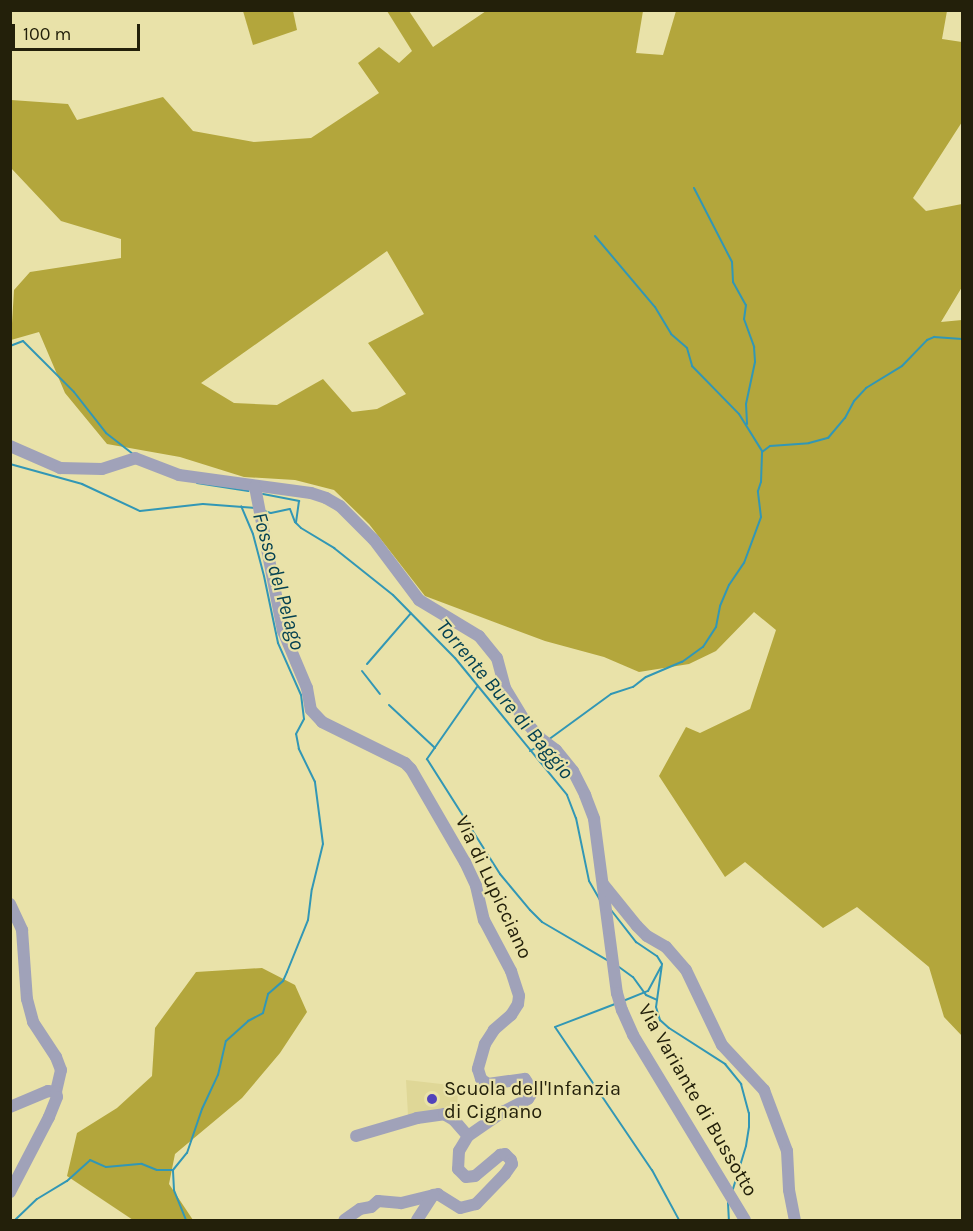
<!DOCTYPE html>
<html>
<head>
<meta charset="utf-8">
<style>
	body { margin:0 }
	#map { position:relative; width:973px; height:1231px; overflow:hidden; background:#e9e2a9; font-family:Karla,sans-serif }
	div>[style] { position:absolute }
	.built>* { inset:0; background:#dfd797 }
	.forest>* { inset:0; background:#b3a63c }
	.stream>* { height:2px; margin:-1px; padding:0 1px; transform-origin:1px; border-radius:1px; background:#3297b5 }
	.minor>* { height:12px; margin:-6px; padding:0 6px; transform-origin:6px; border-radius:6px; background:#a0a2b9 }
	.dots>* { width:16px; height:16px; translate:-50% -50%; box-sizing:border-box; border:3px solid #e9e2a9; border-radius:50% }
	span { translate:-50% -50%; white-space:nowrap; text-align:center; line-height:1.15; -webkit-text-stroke:4.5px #e9e2a9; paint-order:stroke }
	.street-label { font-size:20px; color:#23200a }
	.poi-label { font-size:20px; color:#23200a }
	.left { translate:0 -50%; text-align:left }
	.water-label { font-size:21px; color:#044151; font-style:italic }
	.frame { position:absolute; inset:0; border:12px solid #23200a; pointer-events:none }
	.scale { position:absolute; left:12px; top:24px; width:128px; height:27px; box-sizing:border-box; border:3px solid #23200a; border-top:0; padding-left:8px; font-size:18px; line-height:21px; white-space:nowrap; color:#23200a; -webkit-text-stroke:4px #e9e2a9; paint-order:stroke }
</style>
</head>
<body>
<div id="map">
	<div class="built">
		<i style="clip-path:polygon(406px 1080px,459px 1086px,456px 1113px,408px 1115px)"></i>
	</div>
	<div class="forest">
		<i style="clip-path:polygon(243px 11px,293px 11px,297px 30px,253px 45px)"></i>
		<i style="clip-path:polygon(evenodd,387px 11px,409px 11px,433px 47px,486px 11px,643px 11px,636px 53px,663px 55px,676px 11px,947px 11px,942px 39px,962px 42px,962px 122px,913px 198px,926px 211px,962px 204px,962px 287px,941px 322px,962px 320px,962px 1036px,944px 1017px,929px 967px,857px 907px,823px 928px,745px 862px,725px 877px,659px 776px,686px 727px,700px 733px,750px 709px,776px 630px,754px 612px,716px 651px,689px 664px,639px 672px,604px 657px,545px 641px,425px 596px,369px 524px,334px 490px,295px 480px,244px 477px,180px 457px,107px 444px,65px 393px,39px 332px,11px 340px,14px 290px,30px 272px,121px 258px,121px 239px,61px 221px,11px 168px,11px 100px,68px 104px,77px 120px,163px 97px,193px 131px,254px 142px,311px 138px,379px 93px,358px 63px,379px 47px,399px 63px,412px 51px,387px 11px,387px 251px,424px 314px,368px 343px,406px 394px,377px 409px,352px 412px,323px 379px,277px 405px,234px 403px,201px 383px,387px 251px)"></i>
		<i style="clip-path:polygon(262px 968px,295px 985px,307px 1012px,280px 1053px,242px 1098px,175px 1154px,169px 1184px,193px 1220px,133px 1220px,67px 1176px,77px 1133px,117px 1108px,152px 1076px,155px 1028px,196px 972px)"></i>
	</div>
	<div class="stream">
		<i style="left:694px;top:188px;width:83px;rotate:62.8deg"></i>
		<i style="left:732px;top:262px;width:20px;rotate:87deg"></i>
		<i style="left:733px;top:282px;width:26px;rotate:61deg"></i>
		<i style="left:746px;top:305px;width:14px;rotate:98deg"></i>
		<i style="left:744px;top:319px;width:30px;rotate:70deg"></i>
		<i style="left:754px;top:347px;width:15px;rotate:86deg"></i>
		<i style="left:755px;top:362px;width:43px;rotate:102.1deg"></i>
		<i style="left:746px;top:404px;width:20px;rotate:87deg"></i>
		<i style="left:595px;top:236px;width:93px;rotate:49.8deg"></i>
		<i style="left:655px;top:307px;width:31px;rotate:59deg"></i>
		<i style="left:671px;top:334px;width:21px;rotate:41deg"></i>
		<i style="left:687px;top:348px;width:19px;rotate:74deg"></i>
		<i style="left:692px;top:366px;width:67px;rotate:45.6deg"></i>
		<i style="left:739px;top:414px;width:44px;rotate:58.1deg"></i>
		<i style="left:10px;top:346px;width:14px;rotate:-21deg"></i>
		<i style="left:23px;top:341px;width:72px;rotate:45deg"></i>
		<i style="left:74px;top:392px;width:52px;rotate:52deg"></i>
		<i style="left:106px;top:433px;width:33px;rotate:38deg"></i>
		<i style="left:10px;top:464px;width:75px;rotate:15.5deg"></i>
		<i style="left:82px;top:484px;width:64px;rotate:25deg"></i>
		<i style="left:140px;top:511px;width:63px;rotate:-6.3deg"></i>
		<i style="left:203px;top:504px;width:53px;rotate:4.3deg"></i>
		<i style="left:197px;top:483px;width:52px;rotate:8.9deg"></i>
		<i style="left:263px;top:494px;width:37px;rotate:11deg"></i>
		<i style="left:299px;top:501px;width:22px;rotate:98deg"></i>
		<i style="left:264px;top:511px;width:7px;rotate:16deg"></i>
		<i style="left:271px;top:513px;width:19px;rotate:-12deg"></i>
		<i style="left:290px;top:509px;width:14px;rotate:69deg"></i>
		<i style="left:295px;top:522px;width:8px;rotate:45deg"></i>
		<i style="left:301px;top:528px;width:39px;rotate:31deg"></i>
		<i style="left:334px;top:548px;width:75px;rotate:38.5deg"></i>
		<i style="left:393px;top:595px;width:88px;rotate:45.5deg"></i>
		<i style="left:455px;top:658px;width:177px;rotate:50.7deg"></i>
		<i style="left:567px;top:795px;width:25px;rotate:69deg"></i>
		<i style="left:576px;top:818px;width:64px;rotate:78.3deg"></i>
		<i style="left:589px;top:881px;width:22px;rotate:60deg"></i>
		<i style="left:367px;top:664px;width:67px;rotate:-49.2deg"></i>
		<i style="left:362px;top:671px;width:29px;rotate:52deg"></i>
		<i style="left:477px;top:687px;width:88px;rotate:124.8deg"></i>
		<i style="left:427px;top:759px;width:136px;rotate:57.6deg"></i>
		<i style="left:500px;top:874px;width:47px;rotate:50.2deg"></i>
		<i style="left:530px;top:910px;width:17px;rotate:45deg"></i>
		<i style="left:542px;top:922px;width:75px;rotate:30.3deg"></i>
		<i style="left:389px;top:705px;width:63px;rotate:43.1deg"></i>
		<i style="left:548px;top:740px;width:78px;rotate:-36.1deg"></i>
		<i style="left:611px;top:694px;width:23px;rotate:-18deg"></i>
		<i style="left:633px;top:687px;width:16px;rotate:-38deg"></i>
		<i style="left:646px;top:677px;width:39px;rotate:-23deg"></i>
		<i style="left:682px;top:662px;width:26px;rotate:-36deg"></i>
		<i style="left:703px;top:647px;width:24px;rotate:-57deg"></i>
		<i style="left:716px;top:627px;width:21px;rotate:-79deg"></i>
		<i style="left:720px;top:606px;width:23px;rotate:-67deg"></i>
		<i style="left:729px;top:585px;width:27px;rotate:-56deg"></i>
		<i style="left:744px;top:563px;width:49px;rotate:-69.7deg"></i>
		<i style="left:761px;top:517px;width:26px;rotate:-97deg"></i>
		<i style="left:758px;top:491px;width:9px;rotate:-72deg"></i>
		<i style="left:761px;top:482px;width:30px;rotate:-88deg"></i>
		<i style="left:762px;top:452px;width:10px;rotate:-37deg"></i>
		<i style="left:770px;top:446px;width:39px;rotate:-4deg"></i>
		<i style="left:809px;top:443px;width:20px;rotate:-15deg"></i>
		<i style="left:828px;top:438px;width:26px;rotate:-50deg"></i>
		<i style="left:845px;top:418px;width:19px;rotate:-62deg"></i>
		<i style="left:854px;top:401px;width:18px;rotate:-47deg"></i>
		<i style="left:866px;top:388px;width:42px;rotate:-31.4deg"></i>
		<i style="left:902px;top:366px;width:36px;rotate:-46deg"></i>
		<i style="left:927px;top:340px;width:8px;rotate:-23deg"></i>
		<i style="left:934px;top:337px;width:28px;rotate:4deg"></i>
		<i style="left:530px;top:751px;width:13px;rotate:-29deg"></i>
		<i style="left:611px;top:910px;width:41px;rotate:52deg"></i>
		<i style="left:636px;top:942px;width:25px;rotate:34deg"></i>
		<i style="left:657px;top:956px;width:9px;rotate:58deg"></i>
		<i style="left:662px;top:964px;width:43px;rotate:97.9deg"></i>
		<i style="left:656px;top:1007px;width:14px;rotate:73deg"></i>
		<i style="left:660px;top:1020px;width:12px;rotate:42deg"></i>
		<i style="left:669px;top:1028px;width:67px;rotate:32.7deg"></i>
		<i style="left:725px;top:1064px;width:26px;rotate:51deg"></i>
		<i style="left:741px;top:1084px;width:30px;rotate:75deg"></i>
		<i style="left:749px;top:1113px;width:14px;rotate:90deg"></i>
		<i style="left:749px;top:1127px;width:19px;rotate:99deg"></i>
		<i style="left:746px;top:1146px;width:45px;rotate:106.8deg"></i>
		<i style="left:619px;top:967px;width:17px;rotate:36deg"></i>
		<i style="left:633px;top:977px;width:22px;rotate:54deg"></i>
		<i style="left:646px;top:995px;width:12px;rotate:24deg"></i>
		<i style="left:623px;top:1001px;width:27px;rotate:-22deg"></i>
		<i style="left:648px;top:991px;width:27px;rotate:-62deg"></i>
		<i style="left:615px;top:1004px;width:64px;rotate:159deg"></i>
		<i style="left:555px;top:1027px;width:173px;rotate:55.9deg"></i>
		<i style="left:652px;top:1170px;width:57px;rotate:61.6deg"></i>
		<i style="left:728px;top:1203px;width:17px;rotate:87deg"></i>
		<i style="left:15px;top:1220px;width:30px;rotate:-44deg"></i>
		<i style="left:37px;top:1199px;width:35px;rotate:-31deg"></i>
		<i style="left:67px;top:1181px;width:31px;rotate:-42deg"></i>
		<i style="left:90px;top:1160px;width:17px;rotate:24deg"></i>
		<i style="left:106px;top:1167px;width:36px;rotate:-5deg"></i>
		<i style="left:142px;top:1164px;width:16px;rotate:22deg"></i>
		<i style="left:157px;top:1170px;width:16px"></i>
		<i style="left:186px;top:1220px;width:32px;rotate:-112deg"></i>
		<i style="left:174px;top:1190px;width:20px;rotate:-93deg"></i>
		<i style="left:173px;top:1170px;width:22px;rotate:-51deg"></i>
		<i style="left:187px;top:1153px;width:46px;rotate:-71.2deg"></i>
		<i style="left:202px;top:1109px;width:38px;rotate:-65deg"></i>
		<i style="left:218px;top:1075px;width:35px;rotate:-77deg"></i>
		<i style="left:226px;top:1041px;width:30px;rotate:-42deg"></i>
		<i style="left:248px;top:1021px;width:17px;rotate:-28deg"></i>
		<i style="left:263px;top:1013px;width:20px;rotate:-75deg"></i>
		<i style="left:268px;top:994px;width:20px;rotate:-41deg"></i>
		<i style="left:283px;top:981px;width:10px;rotate:-66deg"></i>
		<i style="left:287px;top:972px;width:56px;rotate:-68deg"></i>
		<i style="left:308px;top:920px;width:31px;rotate:-83deg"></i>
		<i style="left:312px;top:889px;width:46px;rotate:-76.3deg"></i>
		<i style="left:323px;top:844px;width:63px;rotate:-97.4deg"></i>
		<i style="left:315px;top:782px;width:37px;rotate:-116deg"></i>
		<i style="left:299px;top:749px;width:15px;rotate:-101deg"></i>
		<i style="left:296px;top:734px;width:17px;rotate:-62deg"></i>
		<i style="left:304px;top:719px;width:24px;rotate:-97deg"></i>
		<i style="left:301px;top:695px;width:57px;rotate:-113.9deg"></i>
		<i style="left:278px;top:643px;width:68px;rotate:-101.8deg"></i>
		<i style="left:264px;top:576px;width:43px;rotate:-104.7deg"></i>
		<i style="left:253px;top:534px;width:30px;rotate:-113deg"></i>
	</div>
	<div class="minor">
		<i style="left:10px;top:446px;width:55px;rotate:23.7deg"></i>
		<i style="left:60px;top:468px;width:42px;rotate:1.4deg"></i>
		<i style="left:102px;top:469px;width:35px;rotate:-18deg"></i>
		<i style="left:135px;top:458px;width:47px;rotate:21.1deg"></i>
		<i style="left:179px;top:475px;width:133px;rotate:7.8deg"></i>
		<i style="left:311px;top:493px;width:16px;rotate:18deg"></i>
		<i style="left:326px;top:498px;width:16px;rotate:30deg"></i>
		<i style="left:340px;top:506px;width:48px;rotate:45deg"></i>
		<i style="left:374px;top:540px;width:75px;rotate:53.1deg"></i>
		<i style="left:419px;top:600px;width:70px;rotate:31deg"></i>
		<i style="left:479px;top:636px;width:28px;rotate:51deg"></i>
		<i style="left:497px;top:658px;width:31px;rotate:75deg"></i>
		<i style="left:505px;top:688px;width:37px;rotate:59deg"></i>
		<i style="left:524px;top:720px;width:24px;rotate:48deg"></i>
		<i style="left:540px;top:738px;width:20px;rotate:37deg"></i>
		<i style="left:556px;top:750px;width:27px;rotate:51deg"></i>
		<i style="left:573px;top:771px;width:27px;rotate:63deg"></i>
		<i style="left:585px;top:795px;width:26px;rotate:69deg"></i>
		<i style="left:594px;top:819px;width:176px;rotate:82.5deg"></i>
		<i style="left:617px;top:993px;width:18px;rotate:74deg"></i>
		<i style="left:622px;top:1010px;width:27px;rotate:66deg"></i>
		<i style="left:633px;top:1035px;width:216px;rotate:58.8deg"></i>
		<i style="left:255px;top:487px;width:147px;rotate:79deg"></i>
		<i style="left:283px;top:631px;width:62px;rotate:67.2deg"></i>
		<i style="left:307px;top:688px;width:22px;rotate:80deg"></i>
		<i style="left:311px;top:710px;width:16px;rotate:47deg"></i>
		<i style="left:322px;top:722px;width:93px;rotate:26.3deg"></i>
		<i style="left:405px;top:763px;width:8px;rotate:45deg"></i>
		<i style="left:411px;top:769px;width:108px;rotate:59.9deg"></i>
		<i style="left:465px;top:862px;width:26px;rotate:65deg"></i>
		<i style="left:476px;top:886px;width:35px;rotate:77deg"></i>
		<i style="left:484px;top:920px;width:58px;rotate:62.1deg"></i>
		<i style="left:511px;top:971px;width:26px;rotate:72deg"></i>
		<i style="left:519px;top:996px;width:8px;rotate:97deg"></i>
		<i style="left:518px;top:1004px;width:13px;rotate:122deg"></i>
		<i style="left:511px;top:1015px;width:23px;rotate:139deg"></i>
		<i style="left:494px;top:1030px;width:17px;rotate:123deg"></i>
		<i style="left:485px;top:1044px;width:26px;rotate:106deg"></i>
		<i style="left:478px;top:1069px;width:10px;rotate:73deg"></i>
		<i style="left:481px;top:1079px;width:9px;rotate:36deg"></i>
		<i style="left:488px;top:1084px;width:37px;rotate:-8deg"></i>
		<i style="left:525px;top:1079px;width:14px;rotate:56deg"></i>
		<i style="left:533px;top:1091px;width:9px;rotate:122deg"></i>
		<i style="left:528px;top:1099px;width:27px;rotate:153deg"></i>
		<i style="left:504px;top:1111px;width:44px;rotate:145.2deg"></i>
		<i style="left:468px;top:1136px;width:17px;rotate:121deg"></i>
		<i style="left:459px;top:1151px;width:18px;rotate:93deg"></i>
		<i style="left:458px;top:1169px;width:11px;rotate:45deg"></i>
		<i style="left:466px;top:1177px;width:9px;rotate:-6deg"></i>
		<i style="left:475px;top:1176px;width:33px;rotate:-40deg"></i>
		<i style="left:500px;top:1155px;width:5px;rotate:-11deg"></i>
		<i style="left:505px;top:1154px;width:8px;rotate:45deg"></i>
		<i style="left:511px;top:1160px;width:4px;rotate:76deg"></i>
		<i style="left:512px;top:1164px;width:12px;rotate:125deg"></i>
		<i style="left:505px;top:1174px;width:42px;rotate:134deg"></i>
		<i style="left:476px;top:1204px;width:16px;rotate:166deg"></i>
		<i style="left:460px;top:1208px;width:26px;rotate:-148deg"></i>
		<i style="left:438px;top:1194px;width:38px;rotate:166deg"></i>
		<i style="left:401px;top:1203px;width:23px;rotate:-175deg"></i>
		<i style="left:378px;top:1201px;width:9px;rotate:139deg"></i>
		<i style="left:371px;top:1207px;width:11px;rotate:170deg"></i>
		<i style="left:360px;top:1209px;width:19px;rotate:145deg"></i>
		<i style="left:603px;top:884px;width:54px;rotate:51deg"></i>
		<i style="left:637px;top:926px;width:14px;rotate:45deg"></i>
		<i style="left:647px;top:936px;width:22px;rotate:30deg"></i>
		<i style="left:666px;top:947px;width:30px;rotate:49deg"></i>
		<i style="left:686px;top:970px;width:83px;rotate:64.4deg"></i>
		<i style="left:722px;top:1045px;width:62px;rotate:47deg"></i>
		<i style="left:764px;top:1090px;width:65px;rotate:69.3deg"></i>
		<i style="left:787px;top:1151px;width:39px;rotate:87deg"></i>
		<i style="left:789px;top:1190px;width:31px;rotate:79deg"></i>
		<i style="left:10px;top:904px;width:29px;rotate:65deg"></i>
		<i style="left:22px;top:930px;width:69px;rotate:85.9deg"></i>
		<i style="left:27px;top:999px;width:24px;rotate:75deg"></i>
		<i style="left:33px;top:1022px;width:42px;rotate:56.7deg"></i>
		<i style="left:56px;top:1057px;width:14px;rotate:69deg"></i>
		<i style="left:61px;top:1070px;width:23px;rotate:103deg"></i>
		<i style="left:10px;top:1107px;width:41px;rotate:-22.8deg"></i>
		<i style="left:48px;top:1091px;width:8px;rotate:7deg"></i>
		<i style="left:56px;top:1092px;width:5px;rotate:79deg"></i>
		<i style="left:57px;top:1097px;width:22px;rotate:112deg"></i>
		<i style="left:49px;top:1117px;width:85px;rotate:117.5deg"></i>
		<i style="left:356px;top:1136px;width:64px;rotate:-16.4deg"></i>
		<i style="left:417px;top:1118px;width:27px;rotate:-8deg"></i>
		<i style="left:444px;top:1114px;width:12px;rotate:31deg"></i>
		<i style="left:454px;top:1120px;width:21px;rotate:49deg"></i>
		<i style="left:417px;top:1220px;width:30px;rotate:-57deg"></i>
	</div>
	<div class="dots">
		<i style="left:432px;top:1099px;background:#5143ba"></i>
	</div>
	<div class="street-label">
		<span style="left:494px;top:887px;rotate:65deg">Via di Lupicciano</span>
		<span style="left:698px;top:1100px;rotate:60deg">Via Variante di Bussotto</span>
	</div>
	<div class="poi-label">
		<span class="left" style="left:444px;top:1100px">Scuola dell'Infanzia<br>di Cignano</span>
	</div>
	<div class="water-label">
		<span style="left:279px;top:581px;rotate:74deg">Fosso del Pelago</span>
		<span style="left:505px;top:699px;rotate:50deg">Torrente Bure di Baggio</span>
	</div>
	<div class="frame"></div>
	<div class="scale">100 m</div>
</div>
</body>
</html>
